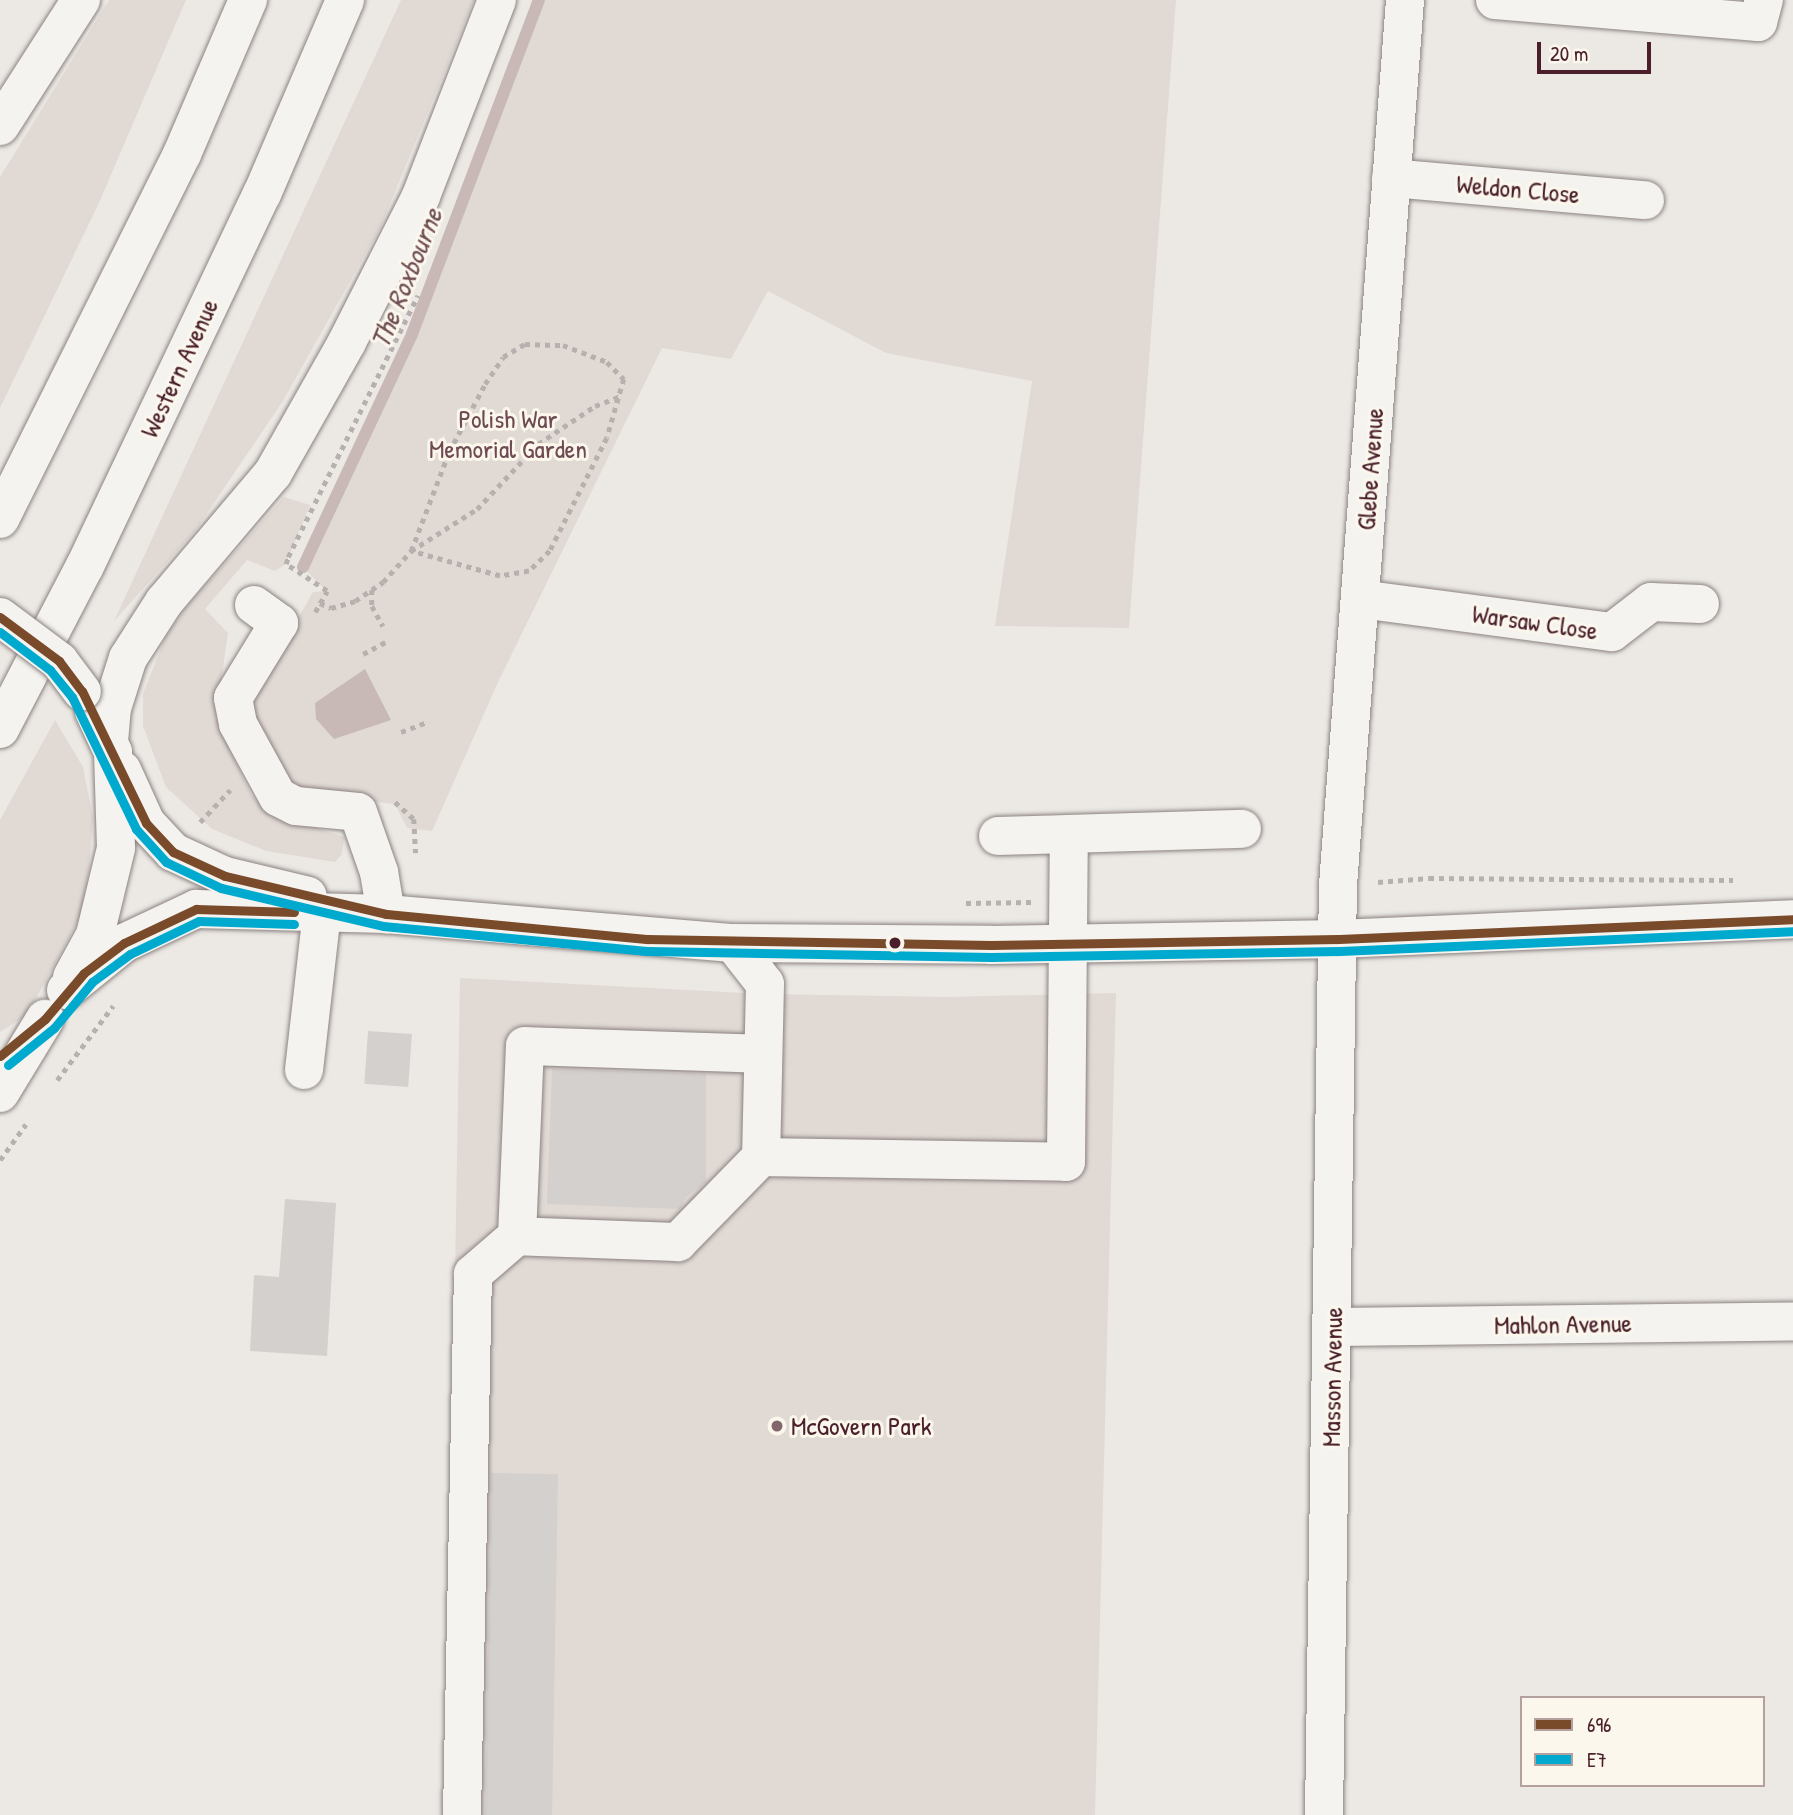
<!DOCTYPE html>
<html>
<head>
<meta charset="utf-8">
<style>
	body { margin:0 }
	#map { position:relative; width:1793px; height:1815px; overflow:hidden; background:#ece9e4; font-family:"Patrick Hand",sans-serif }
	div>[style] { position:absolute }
	.green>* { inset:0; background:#e1d9d4 }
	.water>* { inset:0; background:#c8b9b6 }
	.stream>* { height:12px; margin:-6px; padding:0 6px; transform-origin:6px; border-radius:6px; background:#c8b9b6 }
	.building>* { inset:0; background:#d4d0cd; transform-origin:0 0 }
	.path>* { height:4.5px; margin-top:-2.25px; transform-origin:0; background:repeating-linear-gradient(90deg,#b6b1af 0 5px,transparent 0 10px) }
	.roads { filter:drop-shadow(0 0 2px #8b8282) drop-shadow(0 0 2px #8b8282) }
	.minor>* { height:38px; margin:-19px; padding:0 19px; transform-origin:19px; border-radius:19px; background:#f4f3ef }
	.major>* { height:38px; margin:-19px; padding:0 19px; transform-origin:19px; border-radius:19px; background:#f4f3ef }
	.highway>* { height:38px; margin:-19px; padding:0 19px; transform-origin:19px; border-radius:19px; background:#f4f3ef }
	.bridges { filter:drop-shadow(0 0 2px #8b8282) drop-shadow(0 0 2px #8b8282) }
	.major-bridge>* { height:38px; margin:-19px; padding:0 19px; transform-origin:19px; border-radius:19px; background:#f4f3ef }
	.bus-1>* { height:9px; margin:-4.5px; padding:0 4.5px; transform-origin:4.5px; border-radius:4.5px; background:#7a4b2a }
	.bus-2>* { height:9px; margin:-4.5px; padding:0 4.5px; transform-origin:4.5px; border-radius:4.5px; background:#00a9ce }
	.dots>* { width:19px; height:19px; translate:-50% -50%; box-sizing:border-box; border:4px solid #fbf7ec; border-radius:50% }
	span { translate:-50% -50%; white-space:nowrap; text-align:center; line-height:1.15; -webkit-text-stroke:6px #fbf7ec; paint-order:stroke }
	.street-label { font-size:26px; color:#4a1f2b }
	.park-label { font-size:26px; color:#6e4a52 }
	.poi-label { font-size:26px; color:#4a1f2b }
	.left { translate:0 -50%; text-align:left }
	.water-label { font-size:28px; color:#704e55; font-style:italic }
	.legend { position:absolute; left:1520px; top:1696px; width:245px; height:91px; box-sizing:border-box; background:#fbf7ec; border:2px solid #b4a19f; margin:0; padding:9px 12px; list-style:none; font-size:21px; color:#4a1f2b }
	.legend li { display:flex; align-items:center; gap:14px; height:35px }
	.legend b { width:35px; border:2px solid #b4a19f }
	.scale { position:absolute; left:1537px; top:42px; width:114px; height:32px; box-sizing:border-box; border:4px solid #4a1f2b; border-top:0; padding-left:9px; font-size:21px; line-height:24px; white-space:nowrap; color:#4a1f2b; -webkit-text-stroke:5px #fbf7ec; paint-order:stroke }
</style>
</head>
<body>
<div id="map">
	<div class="green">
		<i style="clip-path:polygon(109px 0,186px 0,98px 205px,0 408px,0 177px)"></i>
		<i style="clip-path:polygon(401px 0,474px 0,380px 228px,283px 401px,195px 531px,114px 621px)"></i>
		<i style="clip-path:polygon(539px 0,1176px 0,1129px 628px,995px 626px,1032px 381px,886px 353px,768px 291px,731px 359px,662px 348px,499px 680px,432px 831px,407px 828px,395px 804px,293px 793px,248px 707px,313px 592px,326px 591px,303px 567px,412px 334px)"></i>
		<i style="clip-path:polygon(284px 497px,310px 505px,286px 564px,275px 571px,247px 560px,205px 609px,228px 633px,218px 702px,229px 748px,250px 793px,267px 812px,344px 837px,342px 854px,335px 862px,266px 851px,212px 829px,166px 787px,143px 726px,143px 694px,165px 638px,185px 608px)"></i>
		<i style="clip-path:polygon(55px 720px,83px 767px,93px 818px,89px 870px,81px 915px,27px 1015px,0 1032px,0 820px)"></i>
		<i style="clip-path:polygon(460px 978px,765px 994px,948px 997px,1116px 993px,1095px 1815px,446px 1815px)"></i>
	</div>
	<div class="water">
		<i style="clip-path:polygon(365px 669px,391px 720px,334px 739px,316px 719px,315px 703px)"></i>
	</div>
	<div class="stream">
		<i style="left:303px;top:567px;width:257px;rotate:-64.9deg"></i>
		<i style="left:412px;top:334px;width:357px;rotate:-69.2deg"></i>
	</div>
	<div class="building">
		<i style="left:368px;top:1031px;width:44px;height:53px;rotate:4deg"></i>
		<i style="clip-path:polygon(552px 1069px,706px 1074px,706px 1182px,686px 1197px,680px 1209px,547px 1204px)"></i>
		<i style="clip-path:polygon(285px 1199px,336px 1203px,327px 1356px,250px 1351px,254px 1275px,279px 1277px)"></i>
		<i style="left:491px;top:1473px;width:67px;height:342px;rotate:1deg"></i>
	</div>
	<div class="path">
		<i style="left:525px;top:344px;width:38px;rotate:2deg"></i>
		<i style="left:563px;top:345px;width:47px;rotate:21.1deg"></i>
		<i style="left:607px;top:362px;width:24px;rotate:45deg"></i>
		<i style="left:624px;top:379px;width:61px;rotate:106.1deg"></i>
		<i style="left:607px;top:438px;width:127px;rotate:116.8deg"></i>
		<i style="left:550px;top:551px;width:29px;rotate:136deg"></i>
		<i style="left:529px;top:571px;width:29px;rotate:170deg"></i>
		<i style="left:500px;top:576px;width:92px;rotate:-164.3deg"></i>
		<i style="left:411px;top:551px;width:106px;rotate:-69deg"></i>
		<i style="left:449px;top:452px;width:77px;rotate:-62.1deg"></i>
		<i style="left:485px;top:384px;width:32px;rotate:-56deg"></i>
		<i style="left:503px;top:357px;width:26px;rotate:-31deg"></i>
		<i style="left:372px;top:590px;width:16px;rotate:90deg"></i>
		<i style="left:372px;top:606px;width:23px;rotate:61deg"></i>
		<i style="left:320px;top:603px;width:12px;rotate:24deg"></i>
		<i style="left:331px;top:608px;width:25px;rotate:-16deg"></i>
		<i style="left:355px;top:601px;width:34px;rotate:-34deg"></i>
		<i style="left:383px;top:582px;width:42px;rotate:-47.9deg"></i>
		<i style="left:411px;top:551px;width:78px;rotate:-32.5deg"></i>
		<i style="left:477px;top:509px;width:89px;rotate:-46.8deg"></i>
		<i style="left:538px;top:444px;width:69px;rotate:-33.7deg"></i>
		<i style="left:595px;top:406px;width:28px;rotate:-21deg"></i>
		<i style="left:315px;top:612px;width:24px;rotate:-60deg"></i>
		<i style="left:327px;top:591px;width:49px;rotate:-146.6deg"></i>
		<i style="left:286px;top:564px;width:7px;rotate:-74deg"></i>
		<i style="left:288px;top:557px;width:292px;rotate:-63.6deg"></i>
		<i style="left:363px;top:654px;width:27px;rotate:-28deg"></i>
		<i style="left:401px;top:732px;width:30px;rotate:-21deg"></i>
		<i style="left:395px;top:802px;width:25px;rotate:42deg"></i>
		<i style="left:414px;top:819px;width:34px;rotate:87deg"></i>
		<i style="left:200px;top:822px;width:44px;rotate:-46.8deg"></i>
		<i style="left:1378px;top:882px;width:51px;rotate:-4.5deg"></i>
		<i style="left:1429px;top:878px;width:304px;rotate:0.4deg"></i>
		<i style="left:966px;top:903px;width:65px;rotate:-0.9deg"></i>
		<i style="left:57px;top:1080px;width:93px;rotate:-52.9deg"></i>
		<i style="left:0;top:1160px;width:44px;rotate:-54.2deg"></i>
	</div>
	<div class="roads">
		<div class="minor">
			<i style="left:1495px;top:0;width:264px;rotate:4.8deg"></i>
			<i style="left:1758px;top:22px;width:23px;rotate:-75deg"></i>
			<i style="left:1391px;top:178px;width:255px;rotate:5deg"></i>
			<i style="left:1360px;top:599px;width:254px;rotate:7.5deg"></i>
			<i style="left:1612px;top:632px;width:49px;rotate:-37.6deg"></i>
			<i style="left:1651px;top:602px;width:49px;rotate:2.3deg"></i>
			<i style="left:254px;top:605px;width:31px;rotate:36deg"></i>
			<i style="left:279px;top:623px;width:88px;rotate:121.5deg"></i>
			<i style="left:233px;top:698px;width:26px;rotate:79deg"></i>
			<i style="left:238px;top:724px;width:83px;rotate:61.3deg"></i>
			<i style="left:278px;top:797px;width:20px;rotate:27deg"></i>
			<i style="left:296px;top:806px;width:62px;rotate:5.5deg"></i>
			<i style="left:358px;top:812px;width:64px;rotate:70.7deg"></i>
			<i style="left:379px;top:872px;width:43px;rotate:80.5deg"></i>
			<i style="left:998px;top:836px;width:71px;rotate:-1.6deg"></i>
			<i style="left:733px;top:943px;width:52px;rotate:52deg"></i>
			<i style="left:765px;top:984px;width:173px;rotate:91.3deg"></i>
			<i style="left:761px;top:1157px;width:305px;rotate:0.9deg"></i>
			<i style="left:1066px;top:1162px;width:328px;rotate:-89.5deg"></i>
			<i style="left:1069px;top:834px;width:173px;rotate:-1.7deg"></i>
			<i style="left:304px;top:1070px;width:158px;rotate:-83.5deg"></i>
			<i style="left:761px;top:1157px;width:119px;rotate:134.3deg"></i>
			<i style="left:678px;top:1242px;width:161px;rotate:-177.9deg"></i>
			<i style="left:517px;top:1236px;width:190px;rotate:-87.6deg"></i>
			<i style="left:525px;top:1046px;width:238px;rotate:1.9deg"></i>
			<i style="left:1333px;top:1327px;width:460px;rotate:-0.7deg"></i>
			<i style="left:462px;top:1815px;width:541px;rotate:-88.84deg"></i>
			<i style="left:473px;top:1274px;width:58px;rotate:-40.8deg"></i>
			<i style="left:1324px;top:1815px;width:930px;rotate:-89.14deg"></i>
			<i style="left:1338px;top:885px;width:888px;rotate:-85.67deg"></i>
		</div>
		<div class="major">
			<i style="left:122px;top:770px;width:58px;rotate:65.6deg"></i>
			<i style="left:146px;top:823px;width:40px;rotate:47deg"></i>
			<i style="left:173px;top:852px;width:57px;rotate:24.8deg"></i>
			<i style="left:225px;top:876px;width:85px;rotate:13.5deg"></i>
			<i style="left:72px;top:977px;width:48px;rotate:-61.3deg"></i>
			<i style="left:95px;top:935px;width:89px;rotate:-76.4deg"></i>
			<i style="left:116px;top:848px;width:96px;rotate:-91.8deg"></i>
			<i style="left:113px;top:752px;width:45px;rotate:-114.9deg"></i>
			<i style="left:66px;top:990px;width:75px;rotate:-39deg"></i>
			<i style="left:124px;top:943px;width:80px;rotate:-25.3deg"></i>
			<i style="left:196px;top:909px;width:190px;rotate:1.5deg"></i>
			<i style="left:386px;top:914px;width:348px;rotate:4.8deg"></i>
			<i style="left:733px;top:943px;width:258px;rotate:0.4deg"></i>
			<i style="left:991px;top:945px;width:347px;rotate:-1deg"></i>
			<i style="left:1338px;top:939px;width:455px;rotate:-2.5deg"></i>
		</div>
		<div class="highway">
			<i style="left:0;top:126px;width:150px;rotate:-57.3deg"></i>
			<i style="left:0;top:519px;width:408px;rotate:-63.5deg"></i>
			<i style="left:182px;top:154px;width:168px;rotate:-66.8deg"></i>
			<i style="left:0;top:729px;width:184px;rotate:-62.5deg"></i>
			<i style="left:85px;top:566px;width:412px;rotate:-64.6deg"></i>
			<i style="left:262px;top:194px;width:211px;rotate:-66.8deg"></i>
			<i style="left:109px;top:741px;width:33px;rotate:-85deg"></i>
			<i style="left:112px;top:708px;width:52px;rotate:-72.3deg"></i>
			<i style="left:128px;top:658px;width:67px;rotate:-57.3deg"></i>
			<i style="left:164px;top:602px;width:169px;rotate:-49.8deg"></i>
			<i style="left:273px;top:473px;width:150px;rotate:-60.5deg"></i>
			<i style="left:347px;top:342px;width:164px;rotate:-63.1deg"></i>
			<i style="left:421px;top:196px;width:210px;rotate:-68.8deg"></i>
			<i style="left:0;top:1093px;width:87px;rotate:-58.7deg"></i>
		</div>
	</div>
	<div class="bridges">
		<div class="major-bridge">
			<i style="left:0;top:617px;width:74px;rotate:36.7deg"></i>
			<i style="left:59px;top:661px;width:38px;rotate:53deg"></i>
		</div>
	</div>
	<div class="bus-1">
		<i style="left:0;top:617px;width:74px;rotate:36.7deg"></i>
		<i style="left:59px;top:661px;width:38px;rotate:53deg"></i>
		<i style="left:82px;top:691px;width:147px;rotate:64.1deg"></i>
		<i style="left:146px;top:823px;width:40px;rotate:47deg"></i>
		<i style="left:173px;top:852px;width:57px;rotate:24.8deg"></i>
		<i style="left:225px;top:876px;width:165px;rotate:13.3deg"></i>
		<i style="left:386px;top:914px;width:262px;rotate:5.5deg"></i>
		<i style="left:647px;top:939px;width:344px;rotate:1deg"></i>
		<i style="left:991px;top:945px;width:347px;rotate:-1deg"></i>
		<i style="left:1338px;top:939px;width:455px;rotate:-2.5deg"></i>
		<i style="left:0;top:1056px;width:58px;rotate:-39.4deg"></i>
		<i style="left:45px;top:1019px;width:60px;rotate:-49.7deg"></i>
		<i style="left:84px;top:973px;width:50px;rotate:-36.9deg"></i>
		<i style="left:124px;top:943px;width:80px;rotate:-25.3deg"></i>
		<i style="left:196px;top:909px;width:98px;rotate:1.8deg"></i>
	</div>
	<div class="bus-2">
		<i style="left:0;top:632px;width:63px;rotate:37.2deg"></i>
		<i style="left:50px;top:670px;width:35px;rotate:51deg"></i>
		<i style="left:72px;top:697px;width:147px;rotate:64.1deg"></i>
		<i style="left:136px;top:829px;width:45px;rotate:47.7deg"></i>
		<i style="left:166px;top:862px;width:61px;rotate:25.3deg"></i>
		<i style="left:221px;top:888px;width:166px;rotate:13.2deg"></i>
		<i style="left:383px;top:926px;width:265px;rotate:5.4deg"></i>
		<i style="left:647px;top:951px;width:344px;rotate:1deg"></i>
		<i style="left:991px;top:957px;width:348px;rotate:-1deg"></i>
		<i style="left:1339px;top:951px;width:454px;rotate:-2.5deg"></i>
		<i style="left:8px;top:1065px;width:59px;rotate:-38.8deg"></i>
		<i style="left:54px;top:1028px;width:60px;rotate:-50.4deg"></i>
		<i style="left:92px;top:982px;width:47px;rotate:-36.4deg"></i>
		<i style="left:130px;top:954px;width:76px;rotate:-25.6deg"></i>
		<i style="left:199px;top:921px;width:95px;rotate:1.8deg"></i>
	</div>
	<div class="dots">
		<i style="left:895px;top:943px;background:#4a1f2b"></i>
		<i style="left:777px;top:1426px;background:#83666c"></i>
	</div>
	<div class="street-label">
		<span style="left:1518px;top:189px;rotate:5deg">Weldon Close</span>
		<span style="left:179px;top:368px;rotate:-65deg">Western Avenue</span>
		<span style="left:1370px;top:469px;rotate:-86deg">Glebe Avenue</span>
		<span style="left:1535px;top:622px;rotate:8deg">Warsaw Close</span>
		<span style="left:1563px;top:1324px;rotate:-1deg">Mahlon Avenue</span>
		<span style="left:1332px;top:1377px;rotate:-89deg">Masson Avenue</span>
	</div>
	<div class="park-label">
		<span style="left:508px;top:434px">Polish War<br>Memorial Garden</span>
	</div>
	<div class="poi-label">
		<span class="left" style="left:791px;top:1426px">McGovern Park</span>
	</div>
	<div class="water-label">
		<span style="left:406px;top:278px;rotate:-68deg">The Roxbourne</span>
	</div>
	<ul class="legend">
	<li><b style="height:9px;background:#7a4b2a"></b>696</li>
	<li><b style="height:9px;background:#00a9ce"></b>E7</li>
	</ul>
	<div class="scale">20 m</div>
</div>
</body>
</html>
